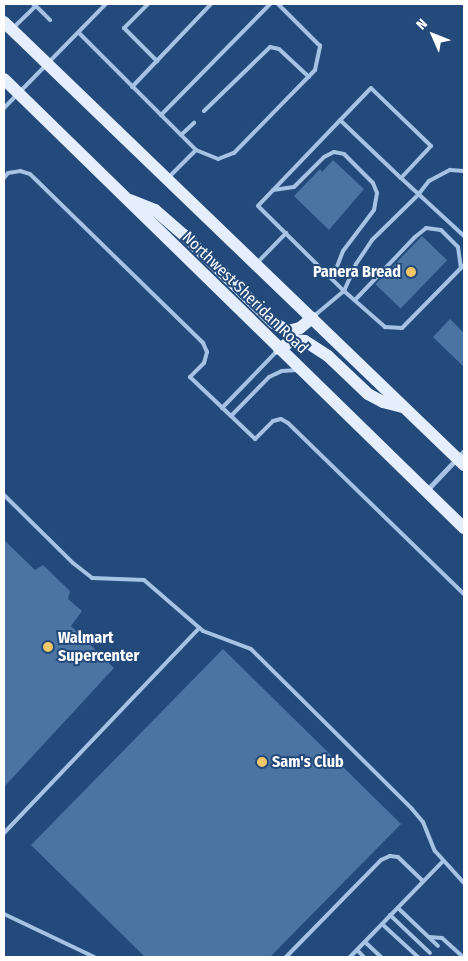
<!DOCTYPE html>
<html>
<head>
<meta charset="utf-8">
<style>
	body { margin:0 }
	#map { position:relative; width:468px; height:961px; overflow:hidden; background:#234a7a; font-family:"Fira Sans Condensed",sans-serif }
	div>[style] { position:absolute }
	.building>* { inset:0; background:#4b74a3; transform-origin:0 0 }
	.service>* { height:4px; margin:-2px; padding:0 2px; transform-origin:2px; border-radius:2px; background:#a5c3e4 }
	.minor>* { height:5px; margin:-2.5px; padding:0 2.5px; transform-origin:2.5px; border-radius:2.5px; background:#a5c3e4 }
	.primary>* { height:12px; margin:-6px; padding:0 6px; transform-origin:6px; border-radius:6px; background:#e5eefc }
	.dots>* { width:14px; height:14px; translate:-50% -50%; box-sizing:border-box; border:2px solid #234a7a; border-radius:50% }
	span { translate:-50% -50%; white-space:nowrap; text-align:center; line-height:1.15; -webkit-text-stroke:4px #234a7a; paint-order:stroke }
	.poi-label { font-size:16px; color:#fff; font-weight:700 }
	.right { translate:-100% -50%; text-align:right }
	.left { translate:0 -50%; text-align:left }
	.street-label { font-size:16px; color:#fff }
	.frame { position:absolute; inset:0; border:5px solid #fff; pointer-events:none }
	.north { position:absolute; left:408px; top:10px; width:50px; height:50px; -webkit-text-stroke:4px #234a7a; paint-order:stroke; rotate:314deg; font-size:14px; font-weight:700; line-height:20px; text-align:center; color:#fff }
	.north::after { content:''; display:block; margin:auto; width:18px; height:22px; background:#fff; clip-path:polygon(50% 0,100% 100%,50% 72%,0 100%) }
</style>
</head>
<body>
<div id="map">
	<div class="building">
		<i style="clip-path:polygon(333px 160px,364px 189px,329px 230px,294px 196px,320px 169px,322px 172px)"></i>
		<i style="left:422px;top:236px;width:35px;height:67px;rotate:44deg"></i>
		<i style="clip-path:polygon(450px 319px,464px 333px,464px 367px,433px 337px)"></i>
		<i style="clip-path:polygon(4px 540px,35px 570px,43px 565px,70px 591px,68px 599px,82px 611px,71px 626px,114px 668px,4px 787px)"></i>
		<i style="clip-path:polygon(223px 649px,401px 824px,270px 957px,145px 957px,31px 845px)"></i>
	</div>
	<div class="service">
		<i style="left:148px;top:4px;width:34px;rotate:135deg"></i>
		<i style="left:124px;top:28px;width:47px;rotate:45deg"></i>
		<i style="left:36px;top:6px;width:20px;rotate:45deg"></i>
		<i style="left:13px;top:28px;width:32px;rotate:-44deg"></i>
		<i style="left:36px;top:6px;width:4px;rotate:-146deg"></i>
		<i style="left:79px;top:33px;width:165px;rotate:45deg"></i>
		<i style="left:196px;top:150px;width:40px;rotate:135deg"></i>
		<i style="left:132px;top:87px;width:115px;rotate:-46.4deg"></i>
		<i style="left:4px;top:108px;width:146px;rotate:-45.6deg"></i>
		<i style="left:204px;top:111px;width:92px;rotate:-44.1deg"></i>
		<i style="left:270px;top:47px;width:9px;rotate:13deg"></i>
		<i style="left:279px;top:49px;width:41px;rotate:43deg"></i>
		<i style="left:161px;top:115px;width:156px;rotate:-45.5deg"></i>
		<i style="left:340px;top:120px;width:84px;rotate:43.6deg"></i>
		<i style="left:401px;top:178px;width:44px;rotate:-46.8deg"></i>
		<i style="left:431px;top:146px;width:83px;rotate:-136deg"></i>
		<i style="left:371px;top:88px;width:163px;rotate:133.8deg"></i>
		<i style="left:258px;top:206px;width:121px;rotate:44.7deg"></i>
		<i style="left:344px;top:291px;width:30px;rotate:-66deg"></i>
		<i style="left:356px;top:264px;width:29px;rotate:-56deg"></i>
		<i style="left:372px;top:240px;width:64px;rotate:-44.4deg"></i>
		<i style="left:418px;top:195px;width:18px;rotate:-52deg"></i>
		<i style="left:429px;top:181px;width:24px;rotate:-28deg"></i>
		<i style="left:450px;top:170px;width:14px;rotate:4deg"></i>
		<i style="left:181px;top:135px;width:18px;rotate:-43deg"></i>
		<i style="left:196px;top:150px;width:24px;rotate:22deg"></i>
		<i style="left:218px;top:159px;width:17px;rotate:-21deg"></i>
		<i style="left:234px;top:153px;width:116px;rotate:-45.7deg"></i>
		<i style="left:315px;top:70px;width:25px;rotate:-78deg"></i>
		<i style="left:320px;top:46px;width:59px;rotate:-135deg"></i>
		<i style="left:4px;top:178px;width:6px;rotate:-51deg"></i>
		<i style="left:8px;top:173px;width:12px;rotate:-9deg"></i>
		<i style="left:20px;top:171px;width:10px;rotate:17deg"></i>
		<i style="left:30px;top:174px;width:242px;rotate:44.3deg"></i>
		<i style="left:203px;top:343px;width:10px;rotate:66deg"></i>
		<i style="left:207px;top:352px;width:11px;rotate:105deg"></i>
		<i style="left:204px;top:363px;width:20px;rotate:135deg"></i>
		<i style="left:190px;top:377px;width:90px;rotate:43.6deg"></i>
		<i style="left:255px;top:439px;width:25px;rotate:-45deg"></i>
		<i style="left:273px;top:421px;width:8px;rotate:-14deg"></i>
		<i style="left:281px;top:419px;width:8px;rotate:30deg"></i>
		<i style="left:288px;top:423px;width:245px;rotate:44.2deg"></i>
		<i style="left:401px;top:178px;width:86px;rotate:42.6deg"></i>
		<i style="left:273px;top:190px;width:21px;rotate:-8deg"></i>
		<i style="left:294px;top:187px;width:42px;rotate:-45deg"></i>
		<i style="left:324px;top:157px;width:11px;rotate:-27deg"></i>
		<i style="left:334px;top:152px;width:10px;rotate:11deg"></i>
		<i style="left:344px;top:154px;width:41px;rotate:45deg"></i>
		<i style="left:373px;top:183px;width:11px;rotate:68deg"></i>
		<i style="left:377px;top:193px;width:17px;rotate:100deg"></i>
		<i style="left:374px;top:210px;width:51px;rotate:127.1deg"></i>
		<i style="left:343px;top:251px;width:30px;rotate:111deg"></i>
		<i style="left:257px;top:263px;width:42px;rotate:-46deg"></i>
		<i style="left:355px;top:300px;width:87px;rotate:-46.4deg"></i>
		<i style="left:415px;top:237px;width:14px;rotate:-39deg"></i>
		<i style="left:426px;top:228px;width:15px;rotate:8deg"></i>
		<i style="left:441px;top:230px;width:24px;rotate:45deg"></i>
		<i style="left:458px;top:247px;width:21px;rotate:82deg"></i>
		<i style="left:314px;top:316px;width:39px;rotate:-40deg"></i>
		<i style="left:344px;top:291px;width:55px;rotate:41.3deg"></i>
		<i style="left:385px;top:327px;width:17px;rotate:3deg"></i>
		<i style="left:402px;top:328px;width:88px;rotate:-45.5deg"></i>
		<i style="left:222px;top:408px;width:79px;rotate:-46deg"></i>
		<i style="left:231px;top:416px;width:54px;rotate:-45.7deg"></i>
		<i style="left:269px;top:377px;width:14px;rotate:-25deg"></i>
		<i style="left:282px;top:371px;width:16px;rotate:-4deg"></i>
		<i style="left:4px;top:495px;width:97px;rotate:44.6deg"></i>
		<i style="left:73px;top:563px;width:24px;rotate:38deg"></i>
		<i style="left:92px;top:578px;width:52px;rotate:2.2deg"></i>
		<i style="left:144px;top:580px;width:78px;rotate:40.8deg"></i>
		<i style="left:203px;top:631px;width:51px;rotate:20.6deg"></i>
		<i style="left:251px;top:649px;width:227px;rotate:44.8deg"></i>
		<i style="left:412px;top:809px;width:17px;rotate:50deg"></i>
		<i style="left:423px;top:822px;width:31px;rotate:68deg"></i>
		<i style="left:435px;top:851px;width:43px;rotate:47.8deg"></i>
		<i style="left:4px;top:833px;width:283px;rotate:-46.4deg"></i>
		<i style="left:398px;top:908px;width:55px;rotate:43.5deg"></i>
		<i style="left:4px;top:914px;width:100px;rotate:25.5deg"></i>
		<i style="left:390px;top:915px;width:55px;rotate:43.5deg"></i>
		<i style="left:382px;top:924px;width:49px;rotate:42.5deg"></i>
		<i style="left:429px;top:937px;width:13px;rotate:4deg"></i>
		<i style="left:442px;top:938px;width:28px;rotate:42deg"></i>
		<i style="left:365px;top:942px;width:22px;rotate:43deg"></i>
		<i style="left:357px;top:950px;width:10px;rotate:45deg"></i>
		<i style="left:286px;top:957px;width:136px;rotate:-45.6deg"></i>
		<i style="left:381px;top:860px;width:10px;rotate:-24deg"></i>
		<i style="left:390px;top:856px;width:8px;rotate:7deg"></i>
		<i style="left:398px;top:857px;width:35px;rotate:44deg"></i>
		<i style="left:350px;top:957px;width:134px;rotate:-45.9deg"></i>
	</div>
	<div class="minor">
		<i style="left:426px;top:491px;width:55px;rotate:-46.5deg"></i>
	</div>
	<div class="primary">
		<i style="left:4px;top:22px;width:639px;rotate:43.92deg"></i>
		<i style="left:4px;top:79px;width:643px;rotate:44.31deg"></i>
		<i style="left:130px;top:200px;width:27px;rotate:22deg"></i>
		<i style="left:155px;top:210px;width:38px;rotate:41deg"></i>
		<i style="left:184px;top:235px;width:126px;rotate:44.4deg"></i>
		<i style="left:274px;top:323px;width:16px;rotate:30deg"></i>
		<i style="left:288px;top:331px;width:12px;rotate:-14deg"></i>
		<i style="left:300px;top:328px;width:16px;rotate:-40deg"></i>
		<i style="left:279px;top:349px;width:17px;rotate:-33deg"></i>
		<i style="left:293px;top:340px;width:12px;rotate:5deg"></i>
		<i style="left:305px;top:341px;width:27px;rotate:33deg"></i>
		<i style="left:328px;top:356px;width:55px;rotate:43.5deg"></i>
		<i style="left:368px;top:394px;width:17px;rotate:28deg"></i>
		<i style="left:383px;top:402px;width:21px;rotate:14deg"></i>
	</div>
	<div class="dots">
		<i style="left:411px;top:272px;background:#f0c668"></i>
		<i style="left:48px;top:647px;background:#f0c668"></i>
		<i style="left:262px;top:762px;background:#f0c668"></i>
	</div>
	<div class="poi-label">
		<span class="right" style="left:401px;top:272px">Panera Bread</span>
		<span class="left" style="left:58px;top:647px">Walmart<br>Supercenter</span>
		<span class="left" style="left:272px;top:762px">Sam's Club</span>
	</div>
	<div class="street-label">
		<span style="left:245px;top:293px;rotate:44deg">Northwest Sheridan Road</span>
	</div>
	<div class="frame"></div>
	<div class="north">N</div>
</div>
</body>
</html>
